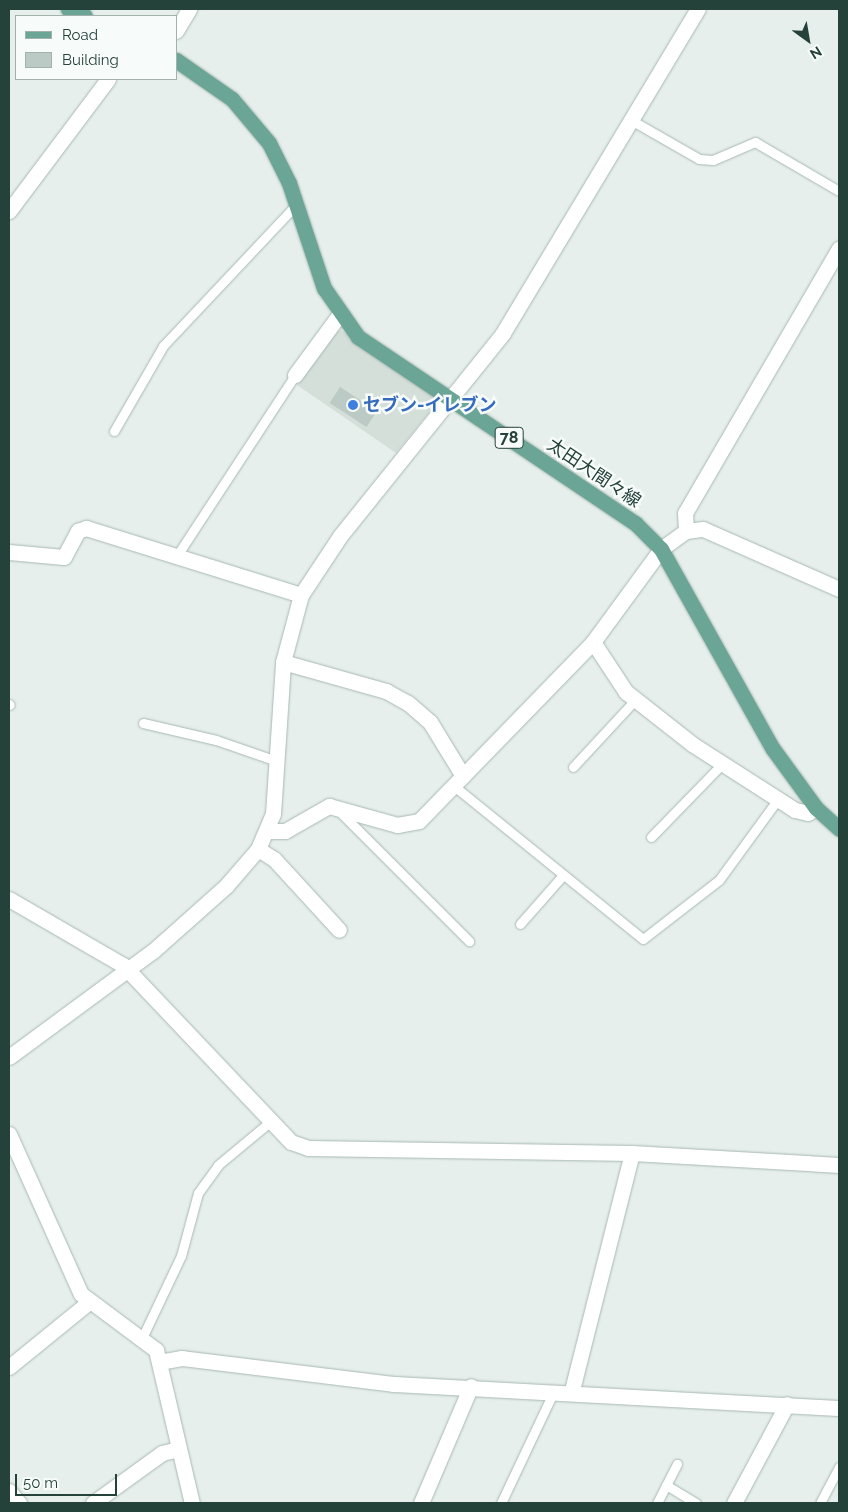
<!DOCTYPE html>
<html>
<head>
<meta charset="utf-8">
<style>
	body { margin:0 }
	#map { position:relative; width:848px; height:1512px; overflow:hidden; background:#e6efeb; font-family:Raleway,"Noto Sans JP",sans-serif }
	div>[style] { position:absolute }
	.built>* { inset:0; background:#d4dfda }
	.building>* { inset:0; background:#bbcac4; transform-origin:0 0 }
	.roads { filter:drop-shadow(0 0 1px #a8b8b2) drop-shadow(0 0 1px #a8b8b2) }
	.service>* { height:9px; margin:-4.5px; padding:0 4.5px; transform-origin:4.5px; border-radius:4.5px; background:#fff }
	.minor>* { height:15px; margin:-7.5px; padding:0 7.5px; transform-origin:7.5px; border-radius:7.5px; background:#fff }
	.tertiary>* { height:15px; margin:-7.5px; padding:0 7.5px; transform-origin:7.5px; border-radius:7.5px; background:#fff }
	.primary>* { height:15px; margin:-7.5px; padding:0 7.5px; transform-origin:7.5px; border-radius:7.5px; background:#6aa596 }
	.dots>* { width:14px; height:14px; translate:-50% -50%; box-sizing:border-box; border:2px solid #f7fbf9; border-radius:50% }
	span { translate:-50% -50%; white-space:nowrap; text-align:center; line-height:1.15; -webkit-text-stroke:5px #f7fbf9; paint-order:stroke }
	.shield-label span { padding:1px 4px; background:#f7fbf9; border:1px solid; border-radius:4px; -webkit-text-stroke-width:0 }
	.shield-label { font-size:16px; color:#24423a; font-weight:700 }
	.shop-label { font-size:18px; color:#366cbe; font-weight:700 }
	.left { translate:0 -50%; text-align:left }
	.street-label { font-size:18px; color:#24423a }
	.frame { position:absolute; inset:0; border:10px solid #24423a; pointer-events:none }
	.legend { position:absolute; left:15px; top:15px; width:162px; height:65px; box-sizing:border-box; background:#f7fbf9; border:1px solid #a3b1ad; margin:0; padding:6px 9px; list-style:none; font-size:15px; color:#24423a }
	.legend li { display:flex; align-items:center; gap:10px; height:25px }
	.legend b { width:25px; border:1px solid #a3b1ad }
	.north { position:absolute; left:783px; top:15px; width:50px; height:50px; -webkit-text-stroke:4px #f7fbf9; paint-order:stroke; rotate:148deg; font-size:14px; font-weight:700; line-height:20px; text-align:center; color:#24423a }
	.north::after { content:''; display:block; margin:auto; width:18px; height:22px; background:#24423a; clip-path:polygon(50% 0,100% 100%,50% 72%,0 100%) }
	.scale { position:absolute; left:15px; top:1474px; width:102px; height:22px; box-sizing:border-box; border:2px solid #24423a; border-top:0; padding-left:6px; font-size:15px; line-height:18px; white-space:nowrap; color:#24423a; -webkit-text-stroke:4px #f7fbf9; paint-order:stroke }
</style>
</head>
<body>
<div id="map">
	<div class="built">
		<i style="clip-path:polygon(341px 330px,433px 397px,435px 405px,396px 453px,297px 385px,332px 332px)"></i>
	</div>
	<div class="building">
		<i style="left:340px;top:387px;width:44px;height:19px;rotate:33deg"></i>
	</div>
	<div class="roads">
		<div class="service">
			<i style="left:631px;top:120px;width:78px;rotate:29.8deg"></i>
			<i style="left:699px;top:159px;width:14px;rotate:4deg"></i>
			<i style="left:713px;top:160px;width:46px;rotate:-23.2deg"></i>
			<i style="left:755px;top:142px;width:97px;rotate:30.3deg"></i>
			<i style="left:114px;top:431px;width:98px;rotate:-60deg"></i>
			<i style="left:163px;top:346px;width:192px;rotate:-46.7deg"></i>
			<i style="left:178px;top:554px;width:214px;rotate:-56.8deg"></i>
			<i style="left:9px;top:704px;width:1px;rotate:45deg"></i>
			<i style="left:143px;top:723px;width:75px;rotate:13.1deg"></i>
			<i style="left:216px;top:740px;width:65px;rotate:19deg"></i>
			<i style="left:573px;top:767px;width:91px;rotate:-47.2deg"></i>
			<i style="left:454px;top:786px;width:243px;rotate:39deg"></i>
			<i style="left:643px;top:939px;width:96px;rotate:-37.8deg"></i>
			<i style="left:719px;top:880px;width:100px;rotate:-53.9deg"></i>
			<i style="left:337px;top:809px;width:187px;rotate:45deg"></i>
			<i style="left:651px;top:837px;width:100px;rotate:-45.8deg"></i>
			<i style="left:520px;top:924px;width:65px;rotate:-48.7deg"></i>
			<i style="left:142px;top:1338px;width:91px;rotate:-64.6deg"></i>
			<i style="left:181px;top:1256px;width:65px;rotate:-74.9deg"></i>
			<i style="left:198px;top:1193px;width:34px;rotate:-54deg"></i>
			<i style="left:218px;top:1165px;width:69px;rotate:-39.7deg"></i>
			<i style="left:666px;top:1485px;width:35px;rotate:31deg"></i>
			<i style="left:501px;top:1503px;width:124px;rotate:-64.7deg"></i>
			<i style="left:657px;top:1503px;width:44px;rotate:-62.9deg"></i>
			<i style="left:820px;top:1503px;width:41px;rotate:-62.2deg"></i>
		</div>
		<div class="minor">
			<i style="left:176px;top:31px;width:26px;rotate:-59deg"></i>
			<i style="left:9px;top:211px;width:165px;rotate:-53.1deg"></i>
			<i style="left:295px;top:375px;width:74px;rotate:-53.7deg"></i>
			<i style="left:686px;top:531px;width:18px;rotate:-93deg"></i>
			<i style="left:685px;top:513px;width:306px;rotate:-59.8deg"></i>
			<i style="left:9px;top:552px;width:55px;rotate:5.2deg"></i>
			<i style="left:64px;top:557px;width:30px;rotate:-62deg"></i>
			<i style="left:78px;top:531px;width:9px;rotate:-21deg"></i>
			<i style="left:86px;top:528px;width:225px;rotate:17.3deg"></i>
			<i style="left:593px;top:642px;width:60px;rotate:56.6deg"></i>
			<i style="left:626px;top:692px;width:84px;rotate:38.2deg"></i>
			<i style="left:692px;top:744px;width:122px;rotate:32.7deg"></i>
			<i style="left:795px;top:810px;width:13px;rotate:13deg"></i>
			<i style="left:808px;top:813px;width:9px;rotate:-32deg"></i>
			<i style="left:283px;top:662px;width:107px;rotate:15.7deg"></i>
			<i style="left:386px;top:691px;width:25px;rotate:29deg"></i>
			<i style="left:408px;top:703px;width:29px;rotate:41deg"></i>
			<i style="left:430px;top:722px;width:63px;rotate:58.6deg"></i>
			<i style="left:268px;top:831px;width:17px"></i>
			<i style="left:285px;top:831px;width:51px;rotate:-29.6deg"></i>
			<i style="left:329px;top:806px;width:71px;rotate:15.6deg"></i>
			<i style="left:397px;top:825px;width:22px;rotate:-10deg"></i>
			<i style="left:419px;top:821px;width:250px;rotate:-45.8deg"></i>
			<i style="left:593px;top:642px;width:115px;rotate:-53.8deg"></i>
			<i style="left:661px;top:549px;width:31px;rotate:-36deg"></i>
			<i style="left:686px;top:531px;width:17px;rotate:-7deg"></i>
			<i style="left:703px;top:529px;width:149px;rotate:23.8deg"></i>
			<i style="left:258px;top:849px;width:19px;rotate:32deg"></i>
			<i style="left:274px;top:859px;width:96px;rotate:47.5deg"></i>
			<i style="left:9px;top:899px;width:132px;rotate:30.1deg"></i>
			<i style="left:123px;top:965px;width:244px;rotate:46.5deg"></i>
			<i style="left:291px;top:1142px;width:18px;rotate:19deg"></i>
			<i style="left:308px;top:1148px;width:324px;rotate:0.9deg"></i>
			<i style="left:632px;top:1153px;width:207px;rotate:3.3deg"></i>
			<i style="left:9px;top:1367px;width:103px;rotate:-39.1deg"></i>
			<i style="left:572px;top:1390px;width:244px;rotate:-75.8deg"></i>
			<i style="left:9px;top:1491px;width:16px;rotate:50deg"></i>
			<i style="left:93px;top:1503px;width:85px;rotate:-35.9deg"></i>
			<i style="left:162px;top:1453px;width:16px;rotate:-14deg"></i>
			<i style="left:421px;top:1503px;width:127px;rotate:-66.9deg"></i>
			<i style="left:734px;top:1503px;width:112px;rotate:-61.8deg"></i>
		</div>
		<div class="tertiary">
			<i style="left:9px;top:1057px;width:179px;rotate:-36.4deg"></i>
			<i style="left:153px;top:951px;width:98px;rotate:-41.7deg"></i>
			<i style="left:226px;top:886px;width:49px;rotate:-49.1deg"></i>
			<i style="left:258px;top:849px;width:38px;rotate:-67deg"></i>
			<i style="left:273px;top:814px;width:152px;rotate:-86.2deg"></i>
			<i style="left:283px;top:662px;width:69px;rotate:-75deg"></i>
			<i style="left:301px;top:595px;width:71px;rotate:-56.5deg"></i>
			<i style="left:340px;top:536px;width:260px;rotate:-51.2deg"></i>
			<i style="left:503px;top:333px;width:378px;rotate:-59deg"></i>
			<i style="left:9px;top:1134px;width:175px;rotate:65.8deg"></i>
			<i style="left:81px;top:1294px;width:94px;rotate:36.7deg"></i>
			<i style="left:156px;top:1350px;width:157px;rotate:76.8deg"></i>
			<i style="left:159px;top:1362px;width:23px;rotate:-10deg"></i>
			<i style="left:182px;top:1358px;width:213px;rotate:7deg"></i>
			<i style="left:393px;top:1384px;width:447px;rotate:3.1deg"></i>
		</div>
		<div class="primary">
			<i style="left:68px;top:9px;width:18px;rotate:22deg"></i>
			<i style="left:176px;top:60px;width:68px;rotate:34.9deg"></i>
			<i style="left:232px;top:99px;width:57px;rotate:49.9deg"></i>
			<i style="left:269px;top:143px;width:45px;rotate:63.4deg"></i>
			<i style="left:289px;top:183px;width:111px;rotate:71.6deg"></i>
			<i style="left:324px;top:288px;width:60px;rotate:55.2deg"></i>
			<i style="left:358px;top:337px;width:334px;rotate:33.9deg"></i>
			<i style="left:635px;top:523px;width:37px;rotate:45deg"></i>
			<i style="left:661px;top:549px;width:229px;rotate:60.8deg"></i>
			<i style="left:773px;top:749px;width:73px;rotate:53.9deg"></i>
			<i style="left:816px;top:808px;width:31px;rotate:42deg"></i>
		</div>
	</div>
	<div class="dots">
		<i style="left:353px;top:405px;background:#3f7fe0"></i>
	</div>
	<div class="shield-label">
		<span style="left:509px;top:438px">78</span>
	</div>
	<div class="shop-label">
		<span class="left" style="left:363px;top:405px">セブン-イレブン</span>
	</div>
	<div class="street-label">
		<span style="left:594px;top:473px;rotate:34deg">太田大間々線</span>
	</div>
	<div class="frame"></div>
	<ul class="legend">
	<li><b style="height:6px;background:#6aa596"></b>Road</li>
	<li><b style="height:14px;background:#bbcac4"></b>Building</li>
	</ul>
	<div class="north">N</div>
	<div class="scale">50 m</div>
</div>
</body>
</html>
